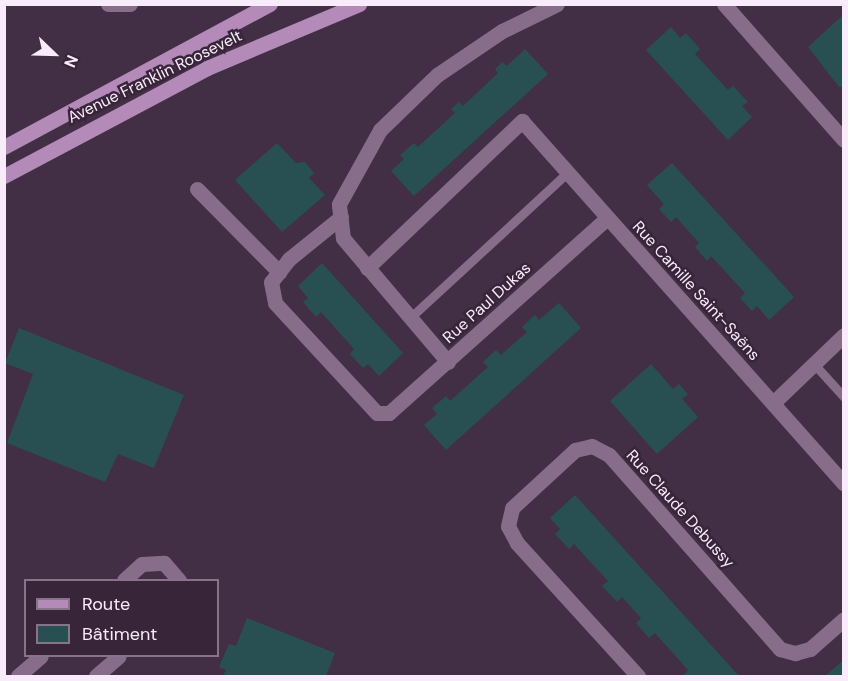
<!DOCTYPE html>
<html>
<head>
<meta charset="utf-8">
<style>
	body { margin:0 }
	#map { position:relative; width:848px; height:681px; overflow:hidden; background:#422f45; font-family:"DM Sans",sans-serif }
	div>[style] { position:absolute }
	.building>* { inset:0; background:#285052 }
	.lane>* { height:9px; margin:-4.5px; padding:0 4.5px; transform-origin:4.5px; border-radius:4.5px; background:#876d8a }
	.street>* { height:15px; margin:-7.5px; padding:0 7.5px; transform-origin:7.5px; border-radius:7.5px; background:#876d8a }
	.secondary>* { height:15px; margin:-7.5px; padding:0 7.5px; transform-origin:7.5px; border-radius:7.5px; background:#b48ab9 }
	span { translate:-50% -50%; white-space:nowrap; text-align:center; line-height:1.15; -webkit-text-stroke:5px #38253a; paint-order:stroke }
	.street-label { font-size:16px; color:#f8ecfa }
	.frame { position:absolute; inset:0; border:6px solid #f8ecfa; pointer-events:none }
	.legend { position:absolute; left:24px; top:579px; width:195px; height:78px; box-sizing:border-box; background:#38253a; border:2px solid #857587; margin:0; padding:8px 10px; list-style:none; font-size:18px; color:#f8ecfa }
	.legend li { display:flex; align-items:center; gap:12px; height:30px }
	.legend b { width:30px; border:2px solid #857587 }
	.north { position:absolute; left:24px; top:24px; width:60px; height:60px; -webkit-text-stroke:4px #38253a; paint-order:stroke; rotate:113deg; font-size:16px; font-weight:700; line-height:24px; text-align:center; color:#f8ecfa }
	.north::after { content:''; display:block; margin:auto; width:21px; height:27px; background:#f8ecfa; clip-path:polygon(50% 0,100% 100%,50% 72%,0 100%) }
</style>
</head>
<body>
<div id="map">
	<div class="building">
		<i style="clip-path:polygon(844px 14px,844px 87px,839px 87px,808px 47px)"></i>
		<i style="clip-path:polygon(671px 27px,680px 38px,686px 33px,700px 49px,695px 54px,728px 90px,733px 86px,748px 102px,742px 106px,752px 117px,728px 140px,646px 50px)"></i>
		<i style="clip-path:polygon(525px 49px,548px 74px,414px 196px,391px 171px,404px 159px,400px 155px,414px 143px,418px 147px,455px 113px,451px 109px,459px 102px,463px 106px,498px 73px,495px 69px,502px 62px,507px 66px)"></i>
		<i style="clip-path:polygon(277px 143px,296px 163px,305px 162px,314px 173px,309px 178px,325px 195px,282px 232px,235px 180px)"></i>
		<i style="clip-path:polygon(672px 163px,794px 297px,769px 320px,757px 306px,752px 311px,740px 298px,745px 293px,711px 256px,707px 261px,695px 247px,699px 243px,676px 217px,671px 222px,659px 209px,664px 204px,647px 185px)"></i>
		<i style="clip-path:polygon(322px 263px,403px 353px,379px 376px,368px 364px,363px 368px,350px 354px,354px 349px,321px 312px,316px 317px,303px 302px,308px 298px,298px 286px)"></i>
		<i style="clip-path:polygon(559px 303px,581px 328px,446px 450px,424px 425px,437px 414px,432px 408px,446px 396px,450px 401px,488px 367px,483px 362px,496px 350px,501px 355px,527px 332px,522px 327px,535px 315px,539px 320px)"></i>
		<i style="clip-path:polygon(19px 328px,184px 395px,154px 468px,118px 454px,105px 482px,7px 443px,33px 374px,5px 363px)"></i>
		<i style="clip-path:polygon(651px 364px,673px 389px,679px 384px,688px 394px,682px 399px,698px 417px,657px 454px,610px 401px)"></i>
		<i style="clip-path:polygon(575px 495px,739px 676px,683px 676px,688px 670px,655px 633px,649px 638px,636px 623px,641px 618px,622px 597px,617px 602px,602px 586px,608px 581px,574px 544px,569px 549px,555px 534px,560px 529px,550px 518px)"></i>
		<i style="clip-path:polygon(247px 618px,335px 653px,326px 676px,223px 676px,226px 670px,219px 667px,229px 644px,236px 646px)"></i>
		<i style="clip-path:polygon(844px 660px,844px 676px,825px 676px)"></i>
	</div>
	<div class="lane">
		<i style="left:412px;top:316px;width:211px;rotate:-42.7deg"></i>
		<i style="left:814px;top:364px;width:45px;rotate:47.7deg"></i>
	</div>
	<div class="street">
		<i style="left:108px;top:4px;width:22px"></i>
		<i style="left:724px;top:4px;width:181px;rotate:48.6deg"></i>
		<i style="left:197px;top:189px;width:117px;rotate:45.3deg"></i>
		<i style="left:341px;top:217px;width:67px;rotate:141.1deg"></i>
		<i style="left:289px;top:259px;width:29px;rotate:128deg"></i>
		<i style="left:271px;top:282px;width:21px;rotate:79deg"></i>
		<i style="left:275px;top:303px;width:150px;rotate:47.2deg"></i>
		<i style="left:377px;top:413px;width:12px"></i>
		<i style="left:389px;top:413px;width:292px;rotate:-41.8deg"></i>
		<i style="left:367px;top:268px;width:214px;rotate:-43.5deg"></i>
		<i style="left:522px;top:121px;width:485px;rotate:48.4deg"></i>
		<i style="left:448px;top:362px;width:162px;rotate:-130.3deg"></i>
		<i style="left:343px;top:238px;width:34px;rotate:-97deg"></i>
		<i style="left:339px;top:204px;width:85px;rotate:-61deg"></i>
		<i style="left:380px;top:130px;width:79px;rotate:-44deg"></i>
		<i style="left:437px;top:75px;width:78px;rotate:-34.1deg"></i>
		<i style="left:502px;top:31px;width:61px;rotate:-26.1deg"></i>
		<i style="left:773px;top:403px;width:98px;rotate:-43.8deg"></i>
		<i style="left:124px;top:580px;width:24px;rotate:-42deg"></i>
		<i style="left:142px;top:564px;width:22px;rotate:-3deg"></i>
		<i style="left:164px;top:563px;width:23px;rotate:49deg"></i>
		<i style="left:18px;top:676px;width:30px;rotate:-41deg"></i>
		<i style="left:96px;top:676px;width:30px;rotate:-41deg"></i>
		<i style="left:638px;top:676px;width:180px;rotate:-132.3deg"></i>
		<i style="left:517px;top:543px;width:19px;rotate:-118deg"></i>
		<i style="left:508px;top:526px;width:18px;rotate:-77deg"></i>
		<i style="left:512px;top:508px;width:86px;rotate:-42.6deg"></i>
		<i style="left:575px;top:450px;width:17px;rotate:-13deg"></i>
		<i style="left:592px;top:446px;width:19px;rotate:28deg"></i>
		<i style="left:609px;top:455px;width:259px;rotate:48.6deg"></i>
		<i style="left:780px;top:649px;width:16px;rotate:15deg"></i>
		<i style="left:795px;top:653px;width:16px;rotate:-15deg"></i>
		<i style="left:810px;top:649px;width:45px;rotate:-41.4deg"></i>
	</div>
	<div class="secondary">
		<i style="left:4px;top:147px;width:302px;rotate:-28.3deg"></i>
		<i style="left:4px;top:176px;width:230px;rotate:-28deg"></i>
		<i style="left:207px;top:68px;width:165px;rotate:-22.8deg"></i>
	</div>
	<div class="street-label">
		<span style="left:155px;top:77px;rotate:-26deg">Avenue Franklin Roosevelt</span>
		<span style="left:696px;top:291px;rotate:48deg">Rue Camille Saint-Saëns</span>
		<span style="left:487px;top:303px;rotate:-42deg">Rue Paul Dukas</span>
		<span style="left:680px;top:509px;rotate:48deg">Rue Claude Debussy</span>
	</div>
	<div class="frame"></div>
	<ul class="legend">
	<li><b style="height:8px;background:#b48ab9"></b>Route</li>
	<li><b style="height:16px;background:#285052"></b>Bâtiment</li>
	</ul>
	<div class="north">N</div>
</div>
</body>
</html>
